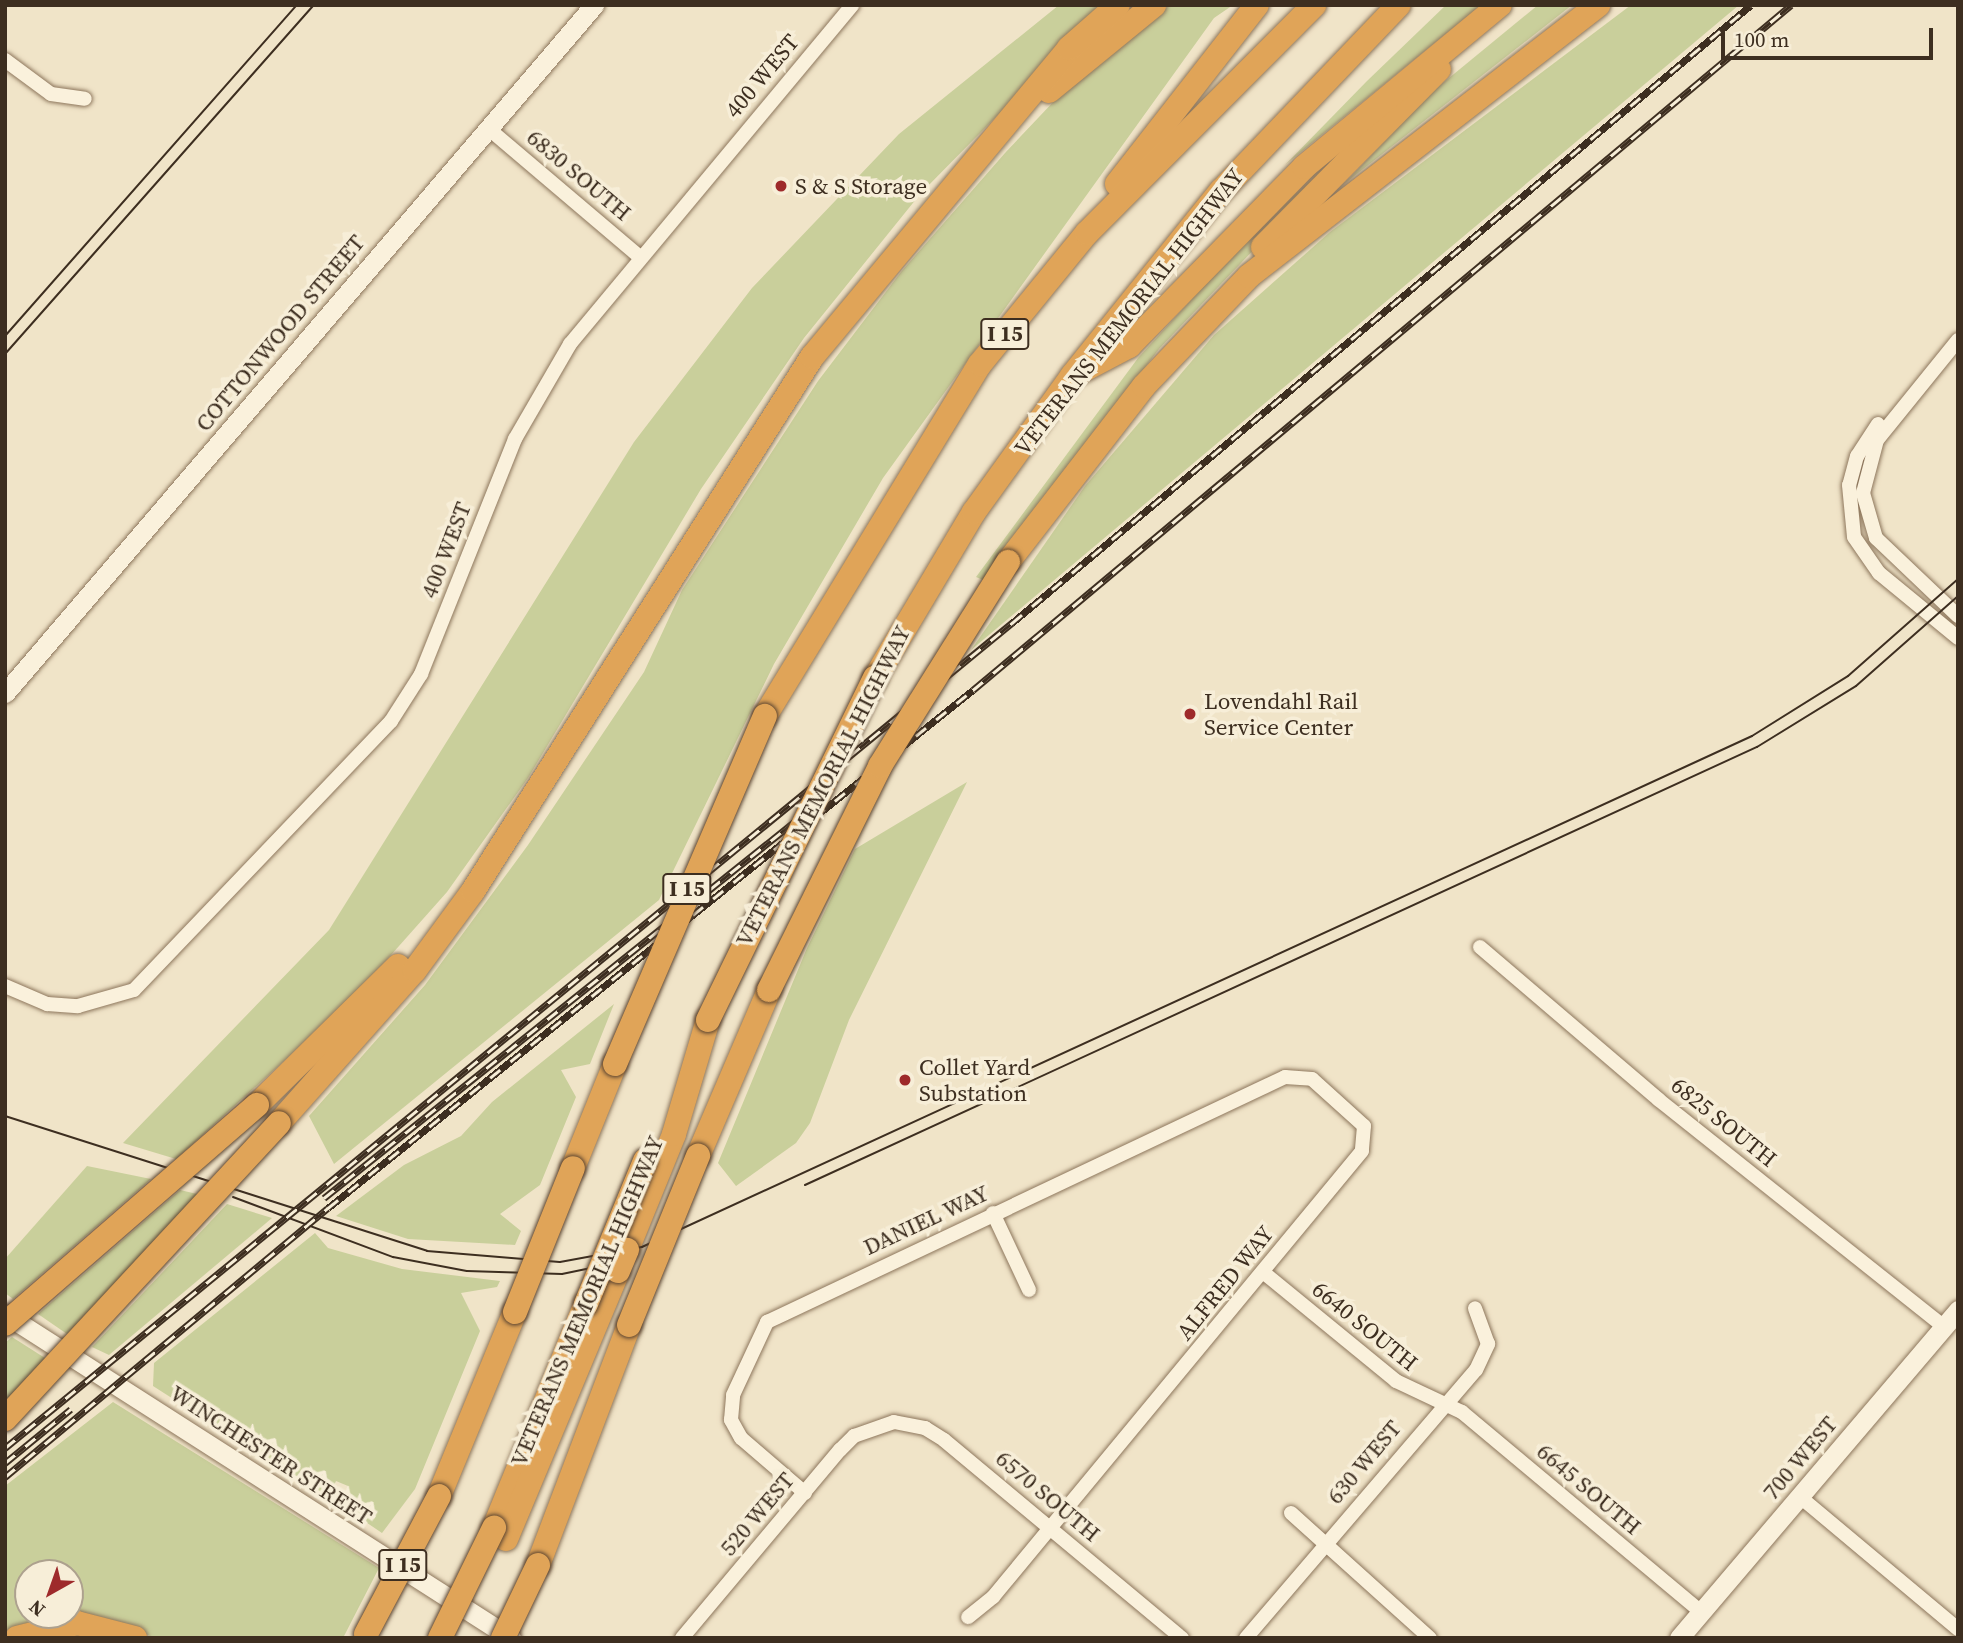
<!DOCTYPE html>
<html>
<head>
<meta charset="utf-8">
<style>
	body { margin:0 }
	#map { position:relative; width:1963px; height:1643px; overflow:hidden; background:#f0e4c8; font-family:"Source Serif 4",serif }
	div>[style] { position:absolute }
	.green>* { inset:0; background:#c9cf9b }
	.roads { filter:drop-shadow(0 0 2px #8d765c) drop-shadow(0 0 2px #8d765c) }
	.street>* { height:14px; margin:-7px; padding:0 7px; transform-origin:7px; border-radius:7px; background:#faf1dc }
	.secondary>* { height:19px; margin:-9.5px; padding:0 9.5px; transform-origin:9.5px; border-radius:9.5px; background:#faf1dc }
	.highway>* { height:24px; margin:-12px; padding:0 12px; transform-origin:12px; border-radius:12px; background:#e0a458 }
	.tram>* { height:2px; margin:-1px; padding:0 1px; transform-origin:1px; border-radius:1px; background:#3d2e20 }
	.rail>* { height:7px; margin-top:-3.5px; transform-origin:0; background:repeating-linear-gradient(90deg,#f7eed8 0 13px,#3d2e20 0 26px); box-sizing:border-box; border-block:2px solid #3d2e20 }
	.bridges { filter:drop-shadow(0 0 2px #5b4430) drop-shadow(0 0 2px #5b4430) }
	.highway-bridge>* { height:24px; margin:-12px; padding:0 12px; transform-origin:12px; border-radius:12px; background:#e0a458 }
	.dots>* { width:19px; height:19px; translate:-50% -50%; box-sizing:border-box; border:4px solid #f7eed8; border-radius:50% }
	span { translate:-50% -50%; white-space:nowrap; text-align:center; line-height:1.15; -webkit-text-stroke:7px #f7eed8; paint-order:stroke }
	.shield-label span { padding:2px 5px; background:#f7eed8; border:2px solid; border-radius:5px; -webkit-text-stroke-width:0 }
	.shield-label { font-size:21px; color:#3d2e20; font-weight:700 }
	.street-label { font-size:23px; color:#3d2e20 }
	.poi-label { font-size:23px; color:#3d2e20 }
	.left { translate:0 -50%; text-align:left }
	.frame { position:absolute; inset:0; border:7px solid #3d2e20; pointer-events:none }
	.north { position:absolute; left:14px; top:1559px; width:70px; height:70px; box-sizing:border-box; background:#f7eed8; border:2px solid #ada18e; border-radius:50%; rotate:220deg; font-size:19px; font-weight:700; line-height:28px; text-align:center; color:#3d2e20 }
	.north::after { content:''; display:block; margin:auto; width:24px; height:32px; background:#9e2a2b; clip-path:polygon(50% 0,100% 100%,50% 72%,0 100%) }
	.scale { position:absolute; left:1721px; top:28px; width:212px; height:32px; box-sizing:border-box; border:4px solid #3d2e20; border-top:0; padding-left:9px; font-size:21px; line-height:24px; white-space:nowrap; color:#3d2e20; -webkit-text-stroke:5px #f7eed8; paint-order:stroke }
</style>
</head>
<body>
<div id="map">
	<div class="green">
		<i style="clip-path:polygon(1059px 5px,1106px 5px,921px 193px,804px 338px,701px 489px,528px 778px,447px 892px,351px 1000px,176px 1159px,123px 1143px,329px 930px,634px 442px,752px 288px,899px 134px)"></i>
		<i style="clip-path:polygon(1170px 5px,1233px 5px,1214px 18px,883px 478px,774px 664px,659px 900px,334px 1164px,309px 1116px,425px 985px,528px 845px,644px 672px,682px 590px,818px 381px,901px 272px,1005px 153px,1057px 98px)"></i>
		<i style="clip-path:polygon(1446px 5px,1481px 5px,1285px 165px,1367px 81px)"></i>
		<i style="clip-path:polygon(1538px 5px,1572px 5px,1344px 184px,1432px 92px)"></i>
		<i style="clip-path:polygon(1631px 5px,1739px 5px,971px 650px,1085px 486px,1214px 335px,1330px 232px)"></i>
		<i style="clip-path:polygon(1386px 111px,1159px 349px,983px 580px,976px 577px,1138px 358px,1246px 240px)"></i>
		<i style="clip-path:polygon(967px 782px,849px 1020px,810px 1123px,796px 1143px,736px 1186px,718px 1163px,807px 948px,855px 849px)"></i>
		<i style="clip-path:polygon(614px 1004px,590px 1064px,561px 1070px,576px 1097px,540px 1185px,500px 1214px,521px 1231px,515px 1245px,408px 1239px,336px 1216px,404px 1165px,461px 1136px,492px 1102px)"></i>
		<i style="clip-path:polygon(87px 1166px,151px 1179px,13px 1299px,5px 1293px,5px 1259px)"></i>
		<i style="clip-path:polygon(180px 1190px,197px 1194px,67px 1334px,38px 1314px)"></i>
		<i style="clip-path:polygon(227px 1204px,272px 1218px,109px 1355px,92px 1347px)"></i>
		<i style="clip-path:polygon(315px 1233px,328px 1248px,402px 1269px,500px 1281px,497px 1287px,461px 1293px,480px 1331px,415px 1489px,382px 1533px,348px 1510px,348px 1486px,336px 1481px,328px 1498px,153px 1386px,154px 1363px)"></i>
		<i style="clip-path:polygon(12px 1337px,45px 1358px,5px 1401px,5px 1343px)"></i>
		<i style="clip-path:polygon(evenodd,113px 1402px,379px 1568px,343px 1638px,154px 1638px,135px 1629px,34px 1622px,5px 1633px,5px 1486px,113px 1402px,28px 1573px,70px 1573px,70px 1615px,28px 1615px,28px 1573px)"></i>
	</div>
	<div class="roads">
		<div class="street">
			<i style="left:5px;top:60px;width:57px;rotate:36.5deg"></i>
			<i style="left:51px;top:94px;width:34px;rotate:8deg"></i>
			<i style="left:489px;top:129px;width:198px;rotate:40.3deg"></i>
			<i style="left:1958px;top:340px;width:129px;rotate:129deg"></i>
			<i style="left:1877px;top:440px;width:55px;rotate:104.8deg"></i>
			<i style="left:1863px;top:493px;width:47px;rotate:73.9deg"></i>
			<i style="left:1876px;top:538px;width:113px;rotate:43.6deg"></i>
			<i style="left:1878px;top:424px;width:38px;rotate:123deg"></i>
			<i style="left:1857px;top:456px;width:30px;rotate:105deg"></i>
			<i style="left:1849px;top:485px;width:52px;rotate:84.5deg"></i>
			<i style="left:1854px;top:537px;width:44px;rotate:55.2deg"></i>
			<i style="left:1879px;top:573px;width:102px;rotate:39.4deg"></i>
			<i style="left:1480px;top:947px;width:235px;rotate:40.5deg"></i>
			<i style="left:1659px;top:1100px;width:364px;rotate:38.5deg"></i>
			<i style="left:5px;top:986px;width:46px;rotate:23.2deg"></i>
			<i style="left:47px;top:1004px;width:31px;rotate:4deg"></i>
			<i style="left:78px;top:1006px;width:58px;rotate:-15.9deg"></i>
			<i style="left:134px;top:990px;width:372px;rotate:-46.3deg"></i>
			<i style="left:391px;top:721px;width:56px;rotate:-57.4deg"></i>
			<i style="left:421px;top:674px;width:253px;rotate:-68.2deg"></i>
			<i style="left:515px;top:439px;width:110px;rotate:-59.9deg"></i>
			<i style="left:570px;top:344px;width:441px;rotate:-50.2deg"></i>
			<i style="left:993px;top:1213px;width:85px;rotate:64.9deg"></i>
			<i style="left:1263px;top:1272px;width:172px;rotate:39.3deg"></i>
			<i style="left:1396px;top:1381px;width:73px;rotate:25.2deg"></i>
			<i style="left:1462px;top:1412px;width:312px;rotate:39.9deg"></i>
			<i style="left:805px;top:1493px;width:84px;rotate:-139.3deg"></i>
			<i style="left:741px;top:1438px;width:21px;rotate:-119deg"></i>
			<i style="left:731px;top:1420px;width:25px;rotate:-85deg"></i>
			<i style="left:733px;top:1395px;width:81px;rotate:-65deg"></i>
			<i style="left:767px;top:1322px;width:573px;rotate:-25.31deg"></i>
			<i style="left:1285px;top:1077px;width:27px;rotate:4deg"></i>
			<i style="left:1312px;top:1079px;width:70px;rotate:42.1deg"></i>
			<i style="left:1364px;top:1126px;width:25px;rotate:95deg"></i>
			<i style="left:1362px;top:1151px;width:579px;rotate:129.6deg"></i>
			<i style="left:993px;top:1597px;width:32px;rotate:141deg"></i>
			<i style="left:1799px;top:1496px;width:207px;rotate:39.9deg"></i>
			<i style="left:1291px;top:1513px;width:187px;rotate:42deg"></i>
			<i style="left:682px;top:1638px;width:246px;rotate:-50deg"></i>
			<i style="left:840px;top:1450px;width:20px;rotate:-45deg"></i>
			<i style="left:854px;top:1436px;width:42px;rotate:-19.3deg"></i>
			<i style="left:894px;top:1422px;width:32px;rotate:11deg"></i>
			<i style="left:925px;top:1428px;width:22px;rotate:32deg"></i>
			<i style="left:944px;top:1440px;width:310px;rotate:39.8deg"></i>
			<i style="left:1246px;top:1638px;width:353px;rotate:-49.4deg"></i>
			<i style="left:1476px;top:1370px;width:29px;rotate:-65deg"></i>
			<i style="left:1488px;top:1344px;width:38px;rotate:-110deg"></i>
		</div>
		<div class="secondary">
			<i style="left:5px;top:693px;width:906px;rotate:-49.43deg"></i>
			<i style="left:5px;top:1314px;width:601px;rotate:32.63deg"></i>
			<i style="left:1679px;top:1638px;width:431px;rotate:-49.6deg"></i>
		</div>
		<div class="highway">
			<i style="left:1049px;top:91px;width:136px;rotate:-39.3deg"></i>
			<i style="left:1117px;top:184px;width:227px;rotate:-52deg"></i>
			<i style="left:1263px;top:247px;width:250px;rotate:-45.3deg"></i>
			<i style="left:1078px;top:373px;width:58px;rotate:-27.9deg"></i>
			<i style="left:1129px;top:346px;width:250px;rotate:-45.6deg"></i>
			<i style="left:1304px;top:167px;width:254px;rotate:-39.6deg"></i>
			<i style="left:1008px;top:562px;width:222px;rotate:-52.3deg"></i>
			<i style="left:1144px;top:386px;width:152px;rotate:-46.3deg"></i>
			<i style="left:1249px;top:276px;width:442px;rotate:-37.8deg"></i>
			<i style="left:875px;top:678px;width:193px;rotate:-59.2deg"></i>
			<i style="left:974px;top:512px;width:168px;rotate:-54.2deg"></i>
			<i style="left:1072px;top:376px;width:238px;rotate:-51.2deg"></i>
			<i style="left:1221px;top:191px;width:257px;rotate:-46.3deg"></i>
			<i style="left:765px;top:716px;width:412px;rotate:-58.6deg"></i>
			<i style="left:980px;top:364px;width:169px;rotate:-50.8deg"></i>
			<i style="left:1087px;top:233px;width:322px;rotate:-45.1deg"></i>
			<i style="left:257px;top:1105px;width:198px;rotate:-44.6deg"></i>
			<i style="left:279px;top:1123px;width:205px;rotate:-48.4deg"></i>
			<i style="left:415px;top:970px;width:98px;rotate:-53.7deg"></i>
			<i style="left:473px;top:891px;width:633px;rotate:-57.59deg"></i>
			<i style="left:812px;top:357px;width:402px;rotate:-50.2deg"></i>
			<i style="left:1069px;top:48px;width:65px;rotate:-41.3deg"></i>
			<i style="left:698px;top:1156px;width:181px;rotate:-66.8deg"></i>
			<i style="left:573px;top:1168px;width:112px;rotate:-68deg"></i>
			<i style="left:627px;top:1250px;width:125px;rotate:-67.9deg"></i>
			<i style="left:674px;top:1134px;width:119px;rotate:-73.4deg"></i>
			<i style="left:439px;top:1496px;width:199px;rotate:-67.6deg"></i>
			<i style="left:494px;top:1528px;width:242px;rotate:-67.7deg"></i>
			<i style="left:506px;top:1539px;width:290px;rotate:-67.3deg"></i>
			<i style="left:538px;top:1565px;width:257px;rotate:-69.2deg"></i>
			<i style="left:17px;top:1638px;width:62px;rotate:-14deg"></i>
			<i style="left:77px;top:1623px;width:60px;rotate:14.5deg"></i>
		</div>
	</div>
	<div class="tram">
		<i style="left:5px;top:336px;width:441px;rotate:-48.6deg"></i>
		<i style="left:5px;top:354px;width:466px;rotate:-48.5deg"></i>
		<i style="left:5px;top:1116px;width:443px;rotate:17.7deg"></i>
		<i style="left:427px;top:1251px;width:133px;rotate:4.7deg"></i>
		<i style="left:560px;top:1262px;width:83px;rotate:-10.4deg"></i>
		<i style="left:642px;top:1247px;width:1222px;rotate:-24.72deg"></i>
		<i style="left:1752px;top:736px;width:113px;rotate:-32deg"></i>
		<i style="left:1848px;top:676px;width:147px;rotate:-41.4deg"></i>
		<i style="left:805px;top:1185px;width:1048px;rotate:-24.71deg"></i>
		<i style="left:1757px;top:747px;width:116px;rotate:-31.6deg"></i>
		<i style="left:1856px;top:686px;width:136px;rotate:-41.4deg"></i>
		<i style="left:233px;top:1197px;width:171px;rotate:20.6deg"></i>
		<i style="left:393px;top:1257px;width:75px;rotate:10.7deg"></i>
		<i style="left:467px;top:1271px;width:95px;rotate:1.8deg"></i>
		<i style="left:562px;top:1274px;width:64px;rotate:-11.7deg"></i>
	</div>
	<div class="rail">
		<i style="left:324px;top:1198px;width:620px;rotate:-38.65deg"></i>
		<i style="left:5px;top:1448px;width:1302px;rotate:-39.33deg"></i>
		<i style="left:1012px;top:623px;width:963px;rotate:-39.9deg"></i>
		<i style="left:5px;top:1463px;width:85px;rotate:-39.3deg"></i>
		<i style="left:5px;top:1477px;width:420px;rotate:-39.8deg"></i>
		<i style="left:328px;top:1208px;width:827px;rotate:-38.77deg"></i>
		<i style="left:973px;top:690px;width:1067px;rotate:-39.94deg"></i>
	</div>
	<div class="bridges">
		<div class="highway-bridge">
			<i style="left:769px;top:990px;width:250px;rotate:-63.6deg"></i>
			<i style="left:880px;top:766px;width:241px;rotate:-57.9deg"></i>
			<i style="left:708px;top:1020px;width:381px;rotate:-64deg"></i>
			<i style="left:615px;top:1064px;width:379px;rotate:-66.7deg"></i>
			<i style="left:618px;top:1271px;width:23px;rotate:-67deg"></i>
			<i style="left:586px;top:1304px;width:155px;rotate:-67.6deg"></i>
			<i style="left:515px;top:1312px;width:155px;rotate:-68.1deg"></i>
			<i style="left:5px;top:1324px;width:334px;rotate:-41deg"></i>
			<i style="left:629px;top:1325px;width:183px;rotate:-67.8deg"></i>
			<i style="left:5px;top:1419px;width:403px;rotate:-47.2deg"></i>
			<i style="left:366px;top:1634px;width:156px;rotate:-62.1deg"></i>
			<i style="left:440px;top:1638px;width:123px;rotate:-63.9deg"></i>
			<i style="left:503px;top:1638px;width:81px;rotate:-64.4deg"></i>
		</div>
	</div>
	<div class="dots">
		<i style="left:781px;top:186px;background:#9e2a2b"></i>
		<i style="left:1190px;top:714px;background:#9e2a2b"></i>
		<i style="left:905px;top:1080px;background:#9e2a2b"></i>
	</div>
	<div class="shield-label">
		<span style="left:1005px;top:334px">I 15</span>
		<span style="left:687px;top:889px">I 15</span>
		<span style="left:403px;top:1565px">I 15</span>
	</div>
	<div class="street-label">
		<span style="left:762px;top:76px;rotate:-50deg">400 WEST</span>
		<span style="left:579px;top:175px;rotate:40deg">6830 SOUTH</span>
		<span style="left:1129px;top:312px;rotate:-52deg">VETERANS MEMORIAL HIGHWAY</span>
		<span style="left:280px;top:333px;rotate:-50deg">COTTONWOOD STREET</span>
		<span style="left:446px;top:550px;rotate:-69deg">400 WEST</span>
		<span style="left:823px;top:786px;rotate:-63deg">VETERANS MEMORIAL HIGHWAY</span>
		<span style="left:1724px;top:1122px;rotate:39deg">6825 SOUTH</span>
		<span style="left:926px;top:1220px;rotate:-25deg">DANIEL WAY</span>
		<span style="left:1225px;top:1283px;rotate:-51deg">ALFRED WAY</span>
		<span style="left:587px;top:1301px;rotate:-67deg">VETERANS MEMORIAL HIGHWAY</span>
		<span style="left:1365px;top:1326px;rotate:39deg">6640 SOUTH</span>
		<span style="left:271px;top:1455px;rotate:33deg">WINCHESTER STREET</span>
		<span style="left:1800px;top:1458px;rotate:-50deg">700 WEST</span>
		<span style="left:1364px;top:1462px;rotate:-50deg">630 WEST</span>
		<span style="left:1589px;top:1489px;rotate:40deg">6645 SOUTH</span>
		<span style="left:1048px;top:1496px;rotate:40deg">6570 SOUTH</span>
		<span style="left:757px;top:1514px;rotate:-50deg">520 WEST</span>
	</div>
	<div class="poi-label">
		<span class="left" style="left:795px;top:186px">S &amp; S Storage</span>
		<span class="left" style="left:1204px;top:714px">Lovendahl Rail<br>Service Center</span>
		<span class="left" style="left:919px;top:1080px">Collet Yard<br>Substation</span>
	</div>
	<div class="frame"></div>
	<div class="north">N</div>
	<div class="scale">100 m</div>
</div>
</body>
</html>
